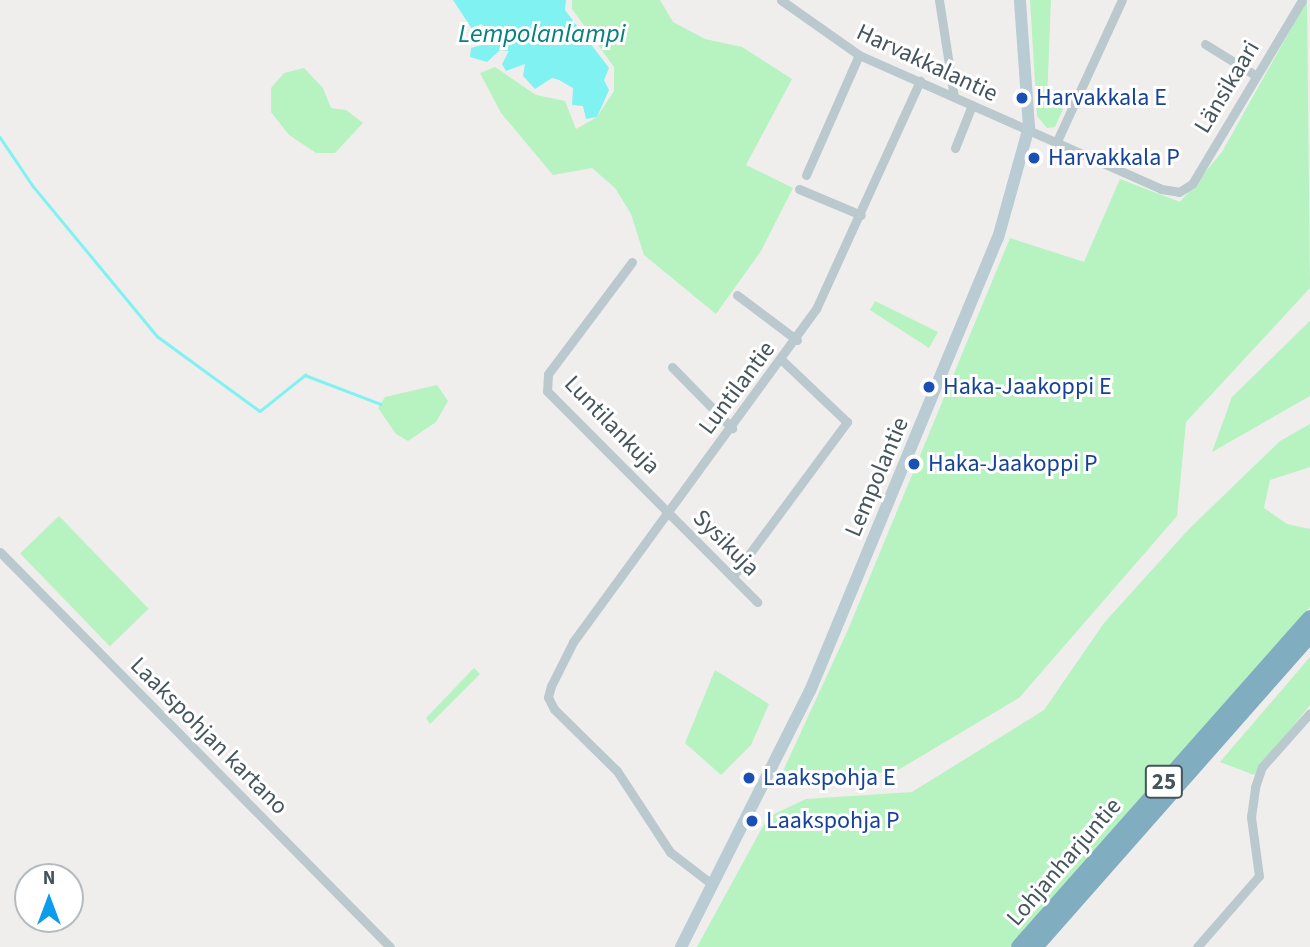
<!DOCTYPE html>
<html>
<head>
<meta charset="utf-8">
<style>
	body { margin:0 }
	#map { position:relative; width:1310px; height:947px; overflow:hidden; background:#f0eded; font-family:"Source Sans 3",sans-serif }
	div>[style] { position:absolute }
	.green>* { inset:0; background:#b7f2c1; transform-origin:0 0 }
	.water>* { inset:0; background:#80f2f2 }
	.stream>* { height:2.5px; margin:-1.25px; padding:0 1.25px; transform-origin:1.25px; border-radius:1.25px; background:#80f2f2 }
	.street>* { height:9px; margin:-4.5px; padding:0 4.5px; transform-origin:4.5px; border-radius:4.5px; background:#bac9ce }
	.secondary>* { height:12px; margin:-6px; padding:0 6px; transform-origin:6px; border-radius:6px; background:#b9cbd3 }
	.highway>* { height:16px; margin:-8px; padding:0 8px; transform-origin:8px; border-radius:8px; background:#80adc0 }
	.dots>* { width:19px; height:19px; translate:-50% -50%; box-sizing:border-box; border:4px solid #fff; border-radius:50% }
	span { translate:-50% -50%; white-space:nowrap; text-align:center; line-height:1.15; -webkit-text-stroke:6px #fff; paint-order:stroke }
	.shield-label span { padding:2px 5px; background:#fff; border:2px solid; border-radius:5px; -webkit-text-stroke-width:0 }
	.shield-label { font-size:23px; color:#44555c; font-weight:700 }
	.street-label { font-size:24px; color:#44555c }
	.transit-label { font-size:24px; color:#164399 }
	.left { translate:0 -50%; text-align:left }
	.water-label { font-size:26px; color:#068181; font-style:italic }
	.north { position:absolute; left:14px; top:863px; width:70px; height:70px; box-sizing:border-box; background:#fff; border:2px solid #b4bbbe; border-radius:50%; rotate:0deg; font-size:19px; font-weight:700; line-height:28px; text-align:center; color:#44555c }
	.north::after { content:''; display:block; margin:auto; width:24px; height:32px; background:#0b9ceb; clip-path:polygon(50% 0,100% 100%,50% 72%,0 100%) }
</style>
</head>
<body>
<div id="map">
	<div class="green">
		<i style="clip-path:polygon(572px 0,660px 0,673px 22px,705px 39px,742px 47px,792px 79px,746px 165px,793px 188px,761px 251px,716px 314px,644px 255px,631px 214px,615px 188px,592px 168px,553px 175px,501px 113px,480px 73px,495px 67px,536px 95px,565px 101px,576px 129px,597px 117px,614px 91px,614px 67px,572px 9px)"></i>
		<i style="clip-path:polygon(1030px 0,1051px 0,1047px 100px,1063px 109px,1055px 127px,1047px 128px,1037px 116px)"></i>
		<i style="clip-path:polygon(1307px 0,1310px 288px,1186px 422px,1177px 516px,1019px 698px,893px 773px,783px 771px,847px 632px,1010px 238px,1084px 262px,1120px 179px,1180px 202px,1222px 152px)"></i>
		<i style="clip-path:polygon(304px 68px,323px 88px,331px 108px,346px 110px,363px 123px,335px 153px,316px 153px,289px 135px,271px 112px,271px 88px,284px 73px)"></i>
		<i style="clip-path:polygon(875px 301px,938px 332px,929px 348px,870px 310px)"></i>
		<i style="clip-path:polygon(1310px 321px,1310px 396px,1212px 452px,1232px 397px)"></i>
		<i style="clip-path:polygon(437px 385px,448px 401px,436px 422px,408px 441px,396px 434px,378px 408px,385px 397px)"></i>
		<i style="clip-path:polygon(1310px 424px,1310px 467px,1270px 480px,1264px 508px,1287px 524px,1310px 529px,1310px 607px,1010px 947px,697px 947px,768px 817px,806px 799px,912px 792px,1044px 710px,1104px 623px,1188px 530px,1280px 441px)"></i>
		<i style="left:59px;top:516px;width:129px;height:54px;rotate:46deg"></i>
		<i style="clip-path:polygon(1310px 657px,1310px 705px,1254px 775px,1220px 762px)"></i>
		<i style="clip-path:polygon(474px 668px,480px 674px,430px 724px,426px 718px)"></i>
		<i style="clip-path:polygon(715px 670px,769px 704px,751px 745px,721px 775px,685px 743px)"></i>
	</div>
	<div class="water">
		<i style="clip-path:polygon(453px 0,566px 0,565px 10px,609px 68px,604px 80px,609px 90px,597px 117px,586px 119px,583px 106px,572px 105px,573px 88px,559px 80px,552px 78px,535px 89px,523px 76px,525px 64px,506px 71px,502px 64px,509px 51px,500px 50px,487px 62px,470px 57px,471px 48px,496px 41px,497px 36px,481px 24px,472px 29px)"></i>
	</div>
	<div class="stream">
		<i style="left:0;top:137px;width:59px;rotate:56deg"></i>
		<i style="left:33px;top:186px;width:195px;rotate:50.4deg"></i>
		<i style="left:157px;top:336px;width:127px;rotate:36.1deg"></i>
		<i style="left:260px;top:411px;width:58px;rotate:-38.7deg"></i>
		<i style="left:305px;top:375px;width:81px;rotate:20.9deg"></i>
	</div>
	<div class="street">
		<i style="left:781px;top:0;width:95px;rotate:35.2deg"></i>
		<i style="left:859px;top:55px;width:330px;rotate:23.9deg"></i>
		<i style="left:1161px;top:189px;width:18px;rotate:9deg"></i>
		<i style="left:1179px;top:192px;width:15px;rotate:-32deg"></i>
		<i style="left:1192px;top:184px;width:214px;rotate:-59.1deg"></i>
		<i style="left:939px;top:0;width:98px;rotate:81.2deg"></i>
		<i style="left:1205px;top:44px;width:59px;rotate:31.8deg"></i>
		<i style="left:1057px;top:141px;width:155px;rotate:-65.3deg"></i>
		<i style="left:955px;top:148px;width:46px;rotate:-68.4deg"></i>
		<i style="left:806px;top:175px;width:131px;rotate:-66.2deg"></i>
		<i style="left:799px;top:189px;width:67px;rotate:22.8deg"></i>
		<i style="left:632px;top:262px;width:140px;rotate:126.9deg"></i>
		<i style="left:548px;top:374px;width:17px;rotate:93deg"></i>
		<i style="left:547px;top:391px;width:298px;rotate:45.1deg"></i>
		<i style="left:737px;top:295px;width:75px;rotate:36.9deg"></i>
		<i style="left:672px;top:367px;width:86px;rotate:45.5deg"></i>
		<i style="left:0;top:552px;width:555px;rotate:45.36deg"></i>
		<i style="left:733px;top:576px;width:192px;rotate:-53.5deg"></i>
		<i style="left:847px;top:422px;width:90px;rotate:-136.4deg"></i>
		<i style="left:713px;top:885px;width:54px;rotate:-142.5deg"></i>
		<i style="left:670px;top:852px;width:97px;rotate:-123.2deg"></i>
		<i style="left:617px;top:771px;width:88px;rotate:-135.5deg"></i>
		<i style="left:554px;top:709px;width:13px;rotate:-117deg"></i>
		<i style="left:548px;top:697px;width:11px;rotate:-75deg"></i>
		<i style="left:551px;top:686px;width:49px;rotate:-63.4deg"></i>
		<i style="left:573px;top:642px;width:412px;rotate:-53.9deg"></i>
		<i style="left:816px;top:309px;width:251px;rotate:-65.5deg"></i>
		<i style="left:1197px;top:947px;width:94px;rotate:-48.9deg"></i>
		<i style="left:1259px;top:876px;width:60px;rotate:-97.7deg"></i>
		<i style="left:1251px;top:817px;width:30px;rotate:-82deg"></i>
		<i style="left:1255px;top:787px;width:21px;rotate:-71deg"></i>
		<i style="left:1262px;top:767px;width:72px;rotate:-48.4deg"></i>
	</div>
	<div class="secondary">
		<i style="left:681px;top:947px;width:287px;rotate:-63.3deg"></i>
		<i style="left:810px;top:691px;width:490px;rotate:-67.5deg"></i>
		<i style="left:998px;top:238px;width:115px;rotate:-74.4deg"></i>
		<i style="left:1029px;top:127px;width:127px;rotate:-94.1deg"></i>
	</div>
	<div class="highway">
		<i style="left:1019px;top:947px;width:439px;rotate:-48.5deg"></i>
		<i style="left:1035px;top:947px;width:416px;rotate:-48.6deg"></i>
	</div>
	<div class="dots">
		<i style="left:1022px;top:98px;background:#1a4fb4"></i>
		<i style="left:1034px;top:158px;background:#1a4fb4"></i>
		<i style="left:929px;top:387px;background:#1a4fb4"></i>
		<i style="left:914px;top:464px;background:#1a4fb4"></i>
		<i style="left:749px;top:778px;background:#1a4fb4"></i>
		<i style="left:752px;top:821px;background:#1a4fb4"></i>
	</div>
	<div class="shield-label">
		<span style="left:1164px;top:782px">25</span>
	</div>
	<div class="street-label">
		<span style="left:927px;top:63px;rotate:25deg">Harvakkalantie</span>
		<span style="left:1227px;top:87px;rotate:-59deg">Länsikaari</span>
		<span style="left:737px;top:388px;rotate:-53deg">Luntilantie</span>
		<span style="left:612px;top:425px;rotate:46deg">Luntilankuja</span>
		<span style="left:877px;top:477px;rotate:-67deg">Lempolantie</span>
		<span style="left:726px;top:543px;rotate:45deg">Sysikuja</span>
		<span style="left:209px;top:736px;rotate:45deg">Laakspohjan kartano</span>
		<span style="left:1064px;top:862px;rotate:-49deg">Lohjanharjuntie</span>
	</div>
	<div class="transit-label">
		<span class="left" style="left:1036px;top:98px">Harvakkala E</span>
		<span class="left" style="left:1048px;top:158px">Harvakkala P</span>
		<span class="left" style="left:943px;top:387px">Haka-Jaakoppi E</span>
		<span class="left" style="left:928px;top:464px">Haka-Jaakoppi P</span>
		<span class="left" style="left:763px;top:778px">Laakspohja E</span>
		<span class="left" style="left:766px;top:821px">Laakspohja P</span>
	</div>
	<div class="water-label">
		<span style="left:542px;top:34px">Lempolanlampi</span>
	</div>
	<div class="north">N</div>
</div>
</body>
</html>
